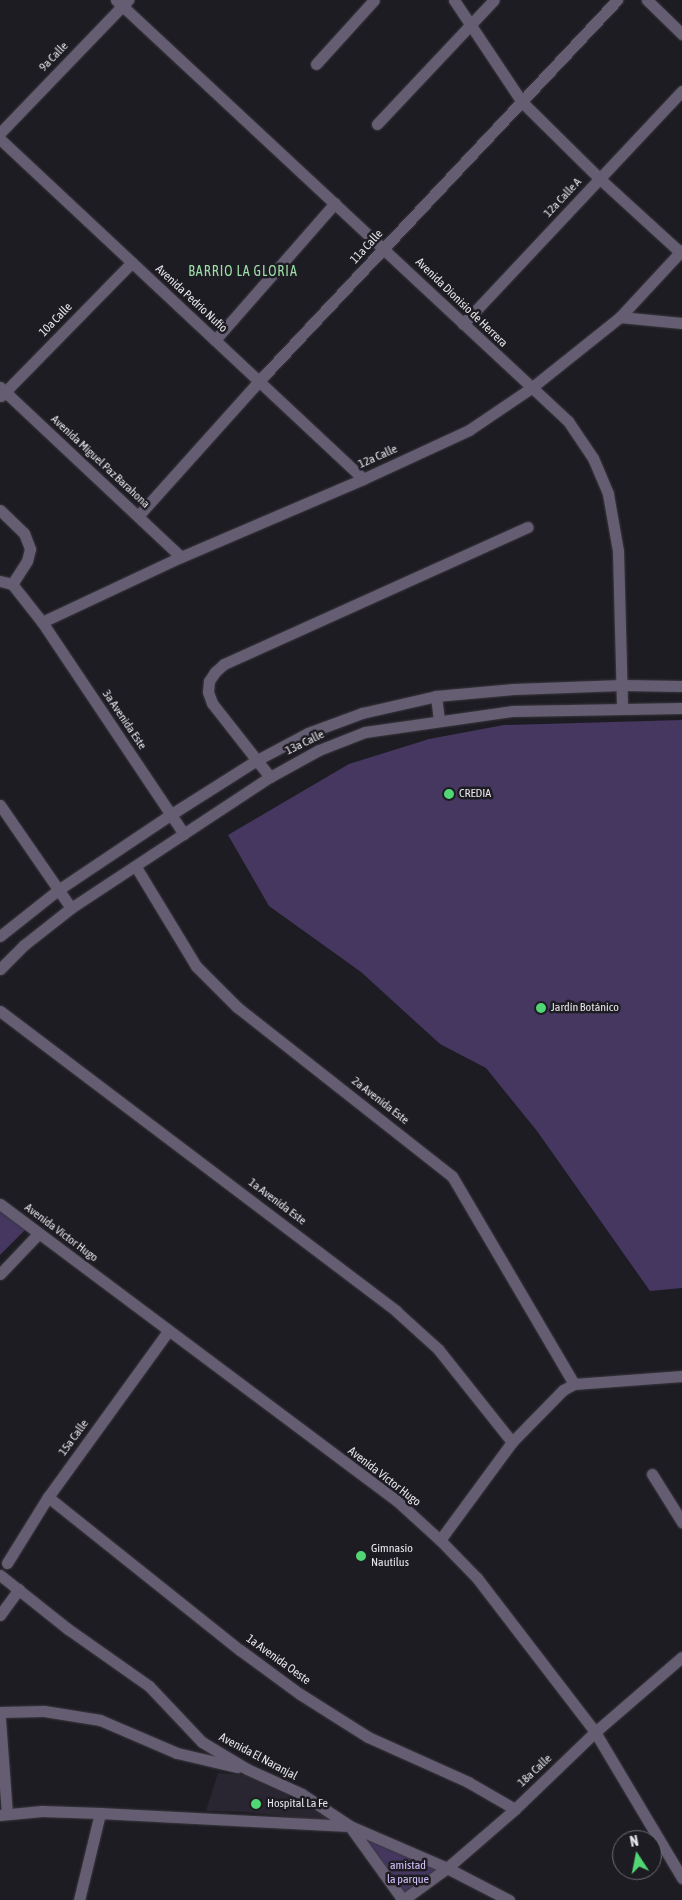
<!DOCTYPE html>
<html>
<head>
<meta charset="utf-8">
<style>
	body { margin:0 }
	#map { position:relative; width:682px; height:1900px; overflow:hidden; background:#1e1c23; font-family:"Asap Condensed",sans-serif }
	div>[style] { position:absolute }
	.built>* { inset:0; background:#292531 }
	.green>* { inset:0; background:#45375f }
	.roads { filter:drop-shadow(0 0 1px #3a383f) drop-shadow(0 0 1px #3a383f) }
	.minor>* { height:11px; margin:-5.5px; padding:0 5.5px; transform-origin:5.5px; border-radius:5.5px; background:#655e73 }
	.dots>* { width:14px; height:14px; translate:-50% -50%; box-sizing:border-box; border:2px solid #1e1c23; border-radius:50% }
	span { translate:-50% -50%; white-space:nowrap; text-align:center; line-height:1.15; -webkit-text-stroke:5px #1e1c23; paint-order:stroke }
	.street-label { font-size:12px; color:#e5e4e8 }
	.poi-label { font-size:12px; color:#e5e4e8 }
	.left { translate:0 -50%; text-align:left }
	.park-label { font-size:12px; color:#d2bffa }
	.neighbourhood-label { font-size:14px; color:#9cdea7; letter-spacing:1px }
	.north { position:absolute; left:612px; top:1830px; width:50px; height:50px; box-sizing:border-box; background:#1e1c23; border:1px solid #6e6c72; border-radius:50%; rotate:349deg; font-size:14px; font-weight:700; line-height:20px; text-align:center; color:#e5e4e8 }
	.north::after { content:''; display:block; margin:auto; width:18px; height:22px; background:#50d674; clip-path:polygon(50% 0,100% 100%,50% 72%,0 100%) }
</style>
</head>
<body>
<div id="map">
	<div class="built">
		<i style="clip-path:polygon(218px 1773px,245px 1775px,289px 1796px,335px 1822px,245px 1812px,206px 1811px)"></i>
	</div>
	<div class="green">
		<i style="clip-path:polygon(682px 720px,682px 1288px,650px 1291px,537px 1131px,486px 1068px,440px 1044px,361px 972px,269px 906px,228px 835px,349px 764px,429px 739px,504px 725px)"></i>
		<i style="clip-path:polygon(0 1211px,25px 1230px,0 1255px)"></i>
		<i style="clip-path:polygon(362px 1836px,447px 1868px,403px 1900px)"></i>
	</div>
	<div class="roads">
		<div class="minor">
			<i style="left:116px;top:0;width:618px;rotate:42.97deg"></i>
			<i style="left:568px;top:421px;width:45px;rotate:56deg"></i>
			<i style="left:593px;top:458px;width:39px;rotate:67deg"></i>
			<i style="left:608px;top:494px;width:58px;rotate:80deg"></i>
			<i style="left:618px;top:551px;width:158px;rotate:88.5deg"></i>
			<i style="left:454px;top:0;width:123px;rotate:56.3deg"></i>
			<i style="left:522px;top:102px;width:110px;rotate:44.6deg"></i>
			<i style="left:600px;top:179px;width:111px;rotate:42.4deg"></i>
			<i style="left:647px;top:0;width:49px;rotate:44.2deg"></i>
			<i style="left:316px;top:64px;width:86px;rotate:-47.8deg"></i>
			<i style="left:377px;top:124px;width:170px;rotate:-46.7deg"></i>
			<i style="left:0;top:133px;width:185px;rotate:-46.1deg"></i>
			<i style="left:0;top:139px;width:497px;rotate:43.1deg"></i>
			<i style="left:620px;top:317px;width:62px;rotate:5.5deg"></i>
			<i style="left:463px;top:324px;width:320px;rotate:-46.8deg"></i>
			<i style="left:215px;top:340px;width:182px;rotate:-48.8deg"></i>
			<i style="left:0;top:387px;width:248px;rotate:43.2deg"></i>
			<i style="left:1px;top:396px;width:187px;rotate:-45.6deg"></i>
			<i style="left:0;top:510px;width:33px;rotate:44deg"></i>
			<i style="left:24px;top:533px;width:17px;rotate:69deg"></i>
			<i style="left:30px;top:549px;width:12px;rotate:104deg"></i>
			<i style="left:27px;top:561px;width:27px;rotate:123deg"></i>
			<i style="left:138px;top:516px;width:181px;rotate:-48.1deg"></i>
			<i style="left:259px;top:381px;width:523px;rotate:-46.78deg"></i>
			<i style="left:0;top:581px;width:12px;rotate:14deg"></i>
			<i style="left:12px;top:584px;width:48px;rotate:51.7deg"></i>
			<i style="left:42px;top:622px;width:255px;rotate:56.2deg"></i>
			<i style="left:42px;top:622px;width:153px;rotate:-25.1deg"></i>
			<i style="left:181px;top:557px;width:198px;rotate:-23.2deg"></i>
			<i style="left:363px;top:479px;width:117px;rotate:-24.8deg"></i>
			<i style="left:469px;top:430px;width:75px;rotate:-34.1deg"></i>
			<i style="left:531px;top:388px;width:114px;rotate:-38.6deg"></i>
			<i style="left:620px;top:317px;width:91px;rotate:-47.2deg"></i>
			<i style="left:436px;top:696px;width:24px;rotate:83deg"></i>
			<i style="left:270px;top:777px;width:94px;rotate:-128.1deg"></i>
			<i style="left:212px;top:703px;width:12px;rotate:-110deg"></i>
			<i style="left:208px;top:692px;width:11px;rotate:-85deg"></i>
			<i style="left:209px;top:681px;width:11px;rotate:-56deg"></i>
			<i style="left:215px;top:672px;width:12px;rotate:-42deg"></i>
			<i style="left:224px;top:664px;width:333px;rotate:-24.3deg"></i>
			<i style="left:0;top:805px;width:125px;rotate:55.4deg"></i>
			<i style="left:136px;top:867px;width:116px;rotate:58.8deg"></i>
			<i style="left:196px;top:966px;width:58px;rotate:45deg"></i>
			<i style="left:237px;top:1007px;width:273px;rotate:38.2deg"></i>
			<i style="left:452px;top:1176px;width:241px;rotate:59.6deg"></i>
			<i style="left:0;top:936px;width:74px;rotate:-38.4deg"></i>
			<i style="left:58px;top:890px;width:135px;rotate:-33.8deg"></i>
			<i style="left:170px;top:815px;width:103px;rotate:-32.3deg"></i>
			<i style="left:257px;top:760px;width:58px;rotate:-27.9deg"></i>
			<i style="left:308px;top:733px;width:58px;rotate:-20.3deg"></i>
			<i style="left:362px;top:713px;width:76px;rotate:-12.9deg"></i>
			<i style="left:436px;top:696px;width:78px;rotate:-5.1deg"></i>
			<i style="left:514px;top:689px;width:108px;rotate:-2.1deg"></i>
			<i style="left:622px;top:685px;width:60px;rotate:1deg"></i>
			<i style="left:0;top:969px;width:34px;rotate:-45deg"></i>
			<i style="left:24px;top:945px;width:60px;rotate:-38.2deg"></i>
			<i style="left:71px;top:908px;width:238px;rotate:-33.4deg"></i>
			<i style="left:270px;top:777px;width:56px;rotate:-28.9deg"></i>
			<i style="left:319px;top:750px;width:49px;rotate:-21.4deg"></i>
			<i style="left:365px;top:732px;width:148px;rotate:-8.1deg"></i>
			<i style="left:512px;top:711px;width:170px;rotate:-1deg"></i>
			<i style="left:0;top:1011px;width:497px;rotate:37.1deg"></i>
			<i style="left:396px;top:1311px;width:57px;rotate:42.1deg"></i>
			<i style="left:438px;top:1349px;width:119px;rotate:51.5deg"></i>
			<i style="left:0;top:1204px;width:494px;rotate:36.8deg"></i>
			<i style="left:396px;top:1500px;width:59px;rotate:42.3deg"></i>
			<i style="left:440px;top:1540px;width:53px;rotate:45.8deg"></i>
			<i style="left:477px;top:1578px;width:194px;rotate:52.5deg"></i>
			<i style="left:595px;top:1732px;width:170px;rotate:59.2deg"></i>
			<i style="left:0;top:1274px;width:55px;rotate:-46.5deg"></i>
			<i style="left:652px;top:1474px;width:57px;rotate:58deg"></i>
			<i style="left:48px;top:1497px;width:246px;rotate:38.6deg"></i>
			<i style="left:240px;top:1650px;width:74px;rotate:36.3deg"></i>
			<i style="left:300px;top:1694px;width:80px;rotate:32.3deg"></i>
			<i style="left:368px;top:1737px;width:110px;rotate:24.2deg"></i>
			<i style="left:468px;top:1782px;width:54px;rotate:29.9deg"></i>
			<i style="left:440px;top:1540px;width:122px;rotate:-53.7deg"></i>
			<i style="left:512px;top:1442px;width:73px;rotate:-45.6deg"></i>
			<i style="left:563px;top:1390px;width:13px;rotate:-29deg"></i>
			<i style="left:574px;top:1384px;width:108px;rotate:-4.2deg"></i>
			<i style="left:7px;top:1563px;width:78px;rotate:-58.2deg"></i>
			<i style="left:48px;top:1497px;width:205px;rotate:-54.1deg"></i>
			<i style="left:0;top:1575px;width:87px;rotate:38.5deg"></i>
			<i style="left:68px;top:1629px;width:99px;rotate:35.1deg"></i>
			<i style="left:149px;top:1686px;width:77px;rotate:46.6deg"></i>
			<i style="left:202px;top:1742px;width:52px;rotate:31deg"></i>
			<i style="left:247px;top:1769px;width:60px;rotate:24.4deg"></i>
			<i style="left:302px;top:1794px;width:58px;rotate:33.7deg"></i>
			<i style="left:350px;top:1826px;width:106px;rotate:23.4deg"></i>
			<i style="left:447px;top:1868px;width:70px;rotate:27.3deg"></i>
			<i style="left:0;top:1615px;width:32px;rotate:-54deg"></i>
			<i style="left:0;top:1712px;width:44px;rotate:-1.3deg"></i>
			<i style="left:44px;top:1711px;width:57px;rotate:9.1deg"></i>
			<i style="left:100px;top:1720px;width:84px;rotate:23.2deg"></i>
			<i style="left:177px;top:1753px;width:62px;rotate:13.1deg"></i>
			<i style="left:0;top:1719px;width:95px;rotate:85.8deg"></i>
			<i style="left:0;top:1815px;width:42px;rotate:-5.4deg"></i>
			<i style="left:42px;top:1811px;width:58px;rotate:2deg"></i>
			<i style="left:100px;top:1813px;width:248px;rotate:3deg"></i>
			<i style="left:351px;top:1828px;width:89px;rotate:54.2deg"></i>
			<i style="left:79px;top:1900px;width:89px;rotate:-76.4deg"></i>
			<i style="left:403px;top:1900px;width:54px;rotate:-36deg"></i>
			<i style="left:447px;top:1868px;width:90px;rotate:-40.9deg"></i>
			<i style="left:515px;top:1809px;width:111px;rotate:-43.9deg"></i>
			<i style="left:595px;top:1732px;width:115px;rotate:-40.8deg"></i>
		</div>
	</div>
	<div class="dots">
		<i style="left:449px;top:794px;background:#50d674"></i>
		<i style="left:541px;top:1008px;background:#50d674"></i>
		<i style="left:361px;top:1556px;background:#50d674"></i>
		<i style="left:256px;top:1804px;background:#50d674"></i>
	</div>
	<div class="street-label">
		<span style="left:54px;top:57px;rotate:-46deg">9a Calle</span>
		<span style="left:563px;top:198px;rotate:-47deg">12a Calle A</span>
		<span style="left:367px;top:247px;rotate:-47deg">11a Calle</span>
		<span style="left:191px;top:299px;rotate:43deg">Avenida Pedrio Nufio</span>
		<span style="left:461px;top:303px;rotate:44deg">Avenida Dionisio de Herrera</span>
		<span style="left:56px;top:320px;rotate:-46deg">10a Calle</span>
		<span style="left:378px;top:457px;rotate:-24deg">12a Calle</span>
		<span style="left:100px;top:462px;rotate:43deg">Avenida Miguel Paz Barahona</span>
		<span style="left:124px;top:720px;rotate:56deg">3a Avenida Este</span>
		<span style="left:305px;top:743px;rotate:-26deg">13a Calle</span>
		<span style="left:380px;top:1101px;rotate:38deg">2a Avenida Este</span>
		<span style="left:277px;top:1202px;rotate:37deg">1a Avenida Este</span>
		<span style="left:61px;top:1233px;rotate:37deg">Avenida Víctor Hugo</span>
		<span style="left:74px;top:1438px;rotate:-54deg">15a Calle</span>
		<span style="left:384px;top:1477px;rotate:38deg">Avenida Víctor Hugo</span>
		<span style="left:278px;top:1660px;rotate:36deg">1a Avenida Oeste</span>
		<span style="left:258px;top:1757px;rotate:28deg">Avenida El Naranjal</span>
		<span style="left:535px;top:1771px;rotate:-43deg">18a Calle</span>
	</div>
	<div class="poi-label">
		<span class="left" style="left:459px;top:794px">CREDIA</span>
		<span class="left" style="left:551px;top:1008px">Jardín Botánico</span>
		<span class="left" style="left:371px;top:1556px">Gimnasio<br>Nautilus</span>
		<span class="left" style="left:267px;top:1804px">Hospital La Fe</span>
	</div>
	<div class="park-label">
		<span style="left:408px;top:1873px">amistad<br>la parque</span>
	</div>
	<div class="neighbourhood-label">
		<span style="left:243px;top:271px">BARRIO LA GLORIA</span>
	</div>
	<div class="north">N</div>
</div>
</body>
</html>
